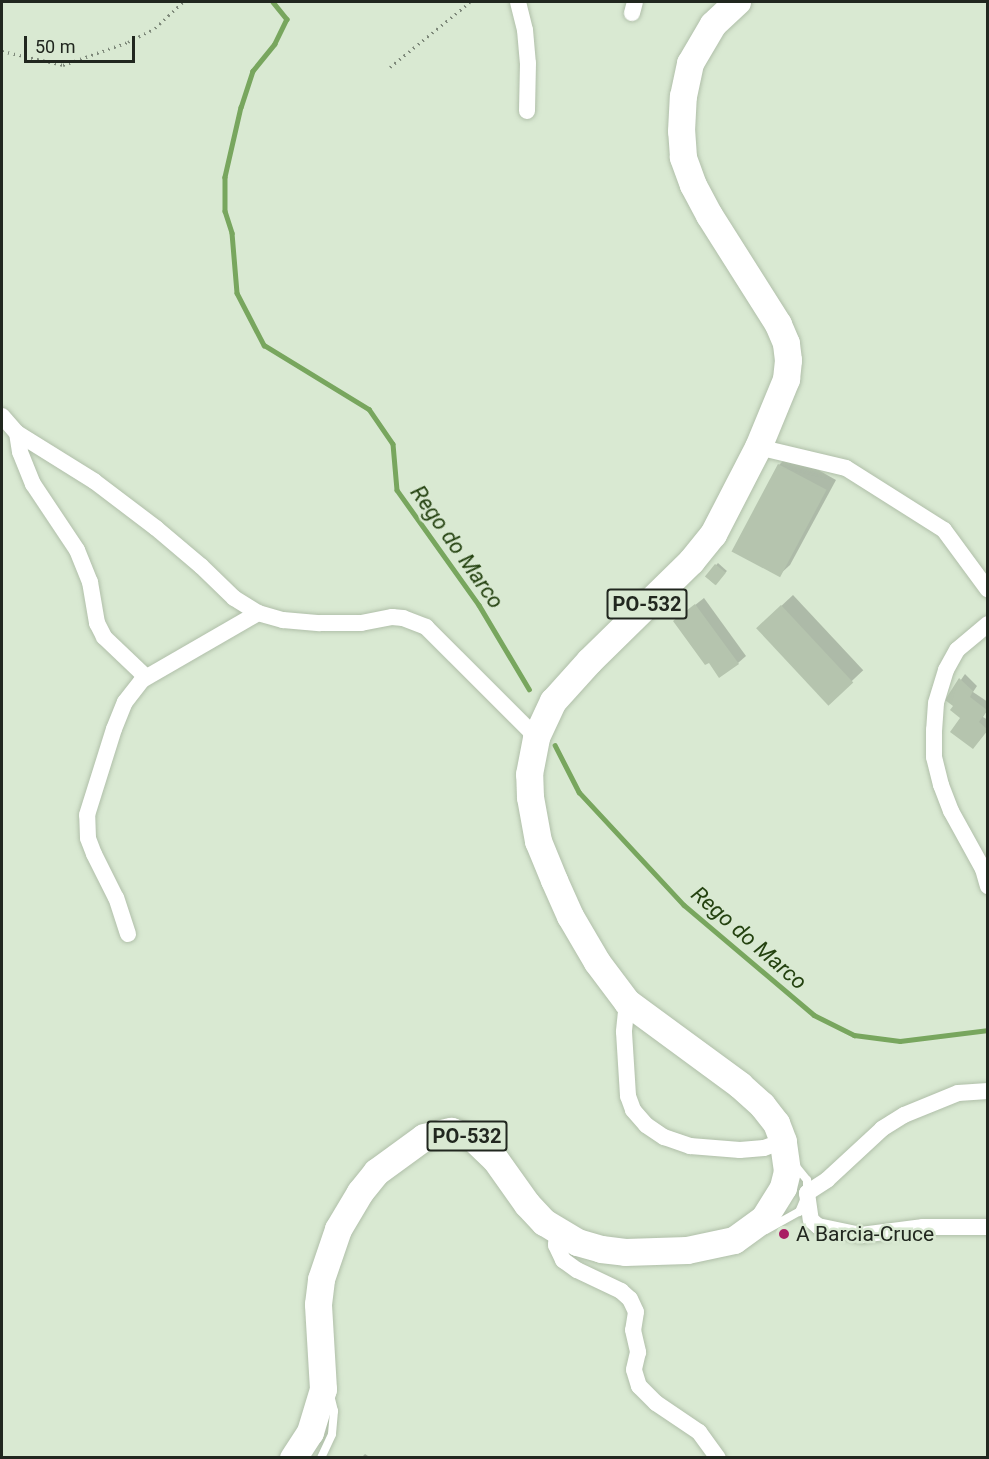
<!DOCTYPE html>
<html>
<head>
<meta charset="utf-8">
<style>
	body { margin:0 }
	#map { position:relative; width:989px; height:1459px; overflow:hidden; background:#d9e9d2; font-family:Roboto,sans-serif }
	div>[style] { position:absolute }
	.shadow>* { inset:0; background:#0003; transform-origin:0 0 }
	.stream>* { height:4.5px; margin:-2.25px; padding:0 2.25px; transform-origin:2.25px; border-radius:2.25px; background:#78a65e }
	.building>* { inset:0; background:#b5c4ae; transform-origin:0 0 }
	.path>* { height:3px; margin-top:-1.5px; transform-origin:0; background:repeating-linear-gradient(90deg,#7e897a 0 1.5px,transparent 0 6px) }
	.roads { filter:drop-shadow(0 0 2px #b0bfa9) drop-shadow(0 0 2px #b0bfa9) }
	.lane>* { height:8px; margin:-4px; padding:0 4px; transform-origin:4px; border-radius:4px; background:#fff }
	.street>* { height:16px; margin:-8px; padding:0 8px; transform-origin:8px; border-radius:8px; background:#fff }
	.primary>* { height:27px; margin:-13.5px; padding:0 13.5px; transform-origin:13.5px; border-radius:13.5px; background:#fff }
	.dots>* { width:16px; height:16px; translate:-50% -50%; box-sizing:border-box; border:3px solid #d9e9d2; border-radius:50% }
	span { translate:-50% -50%; white-space:nowrap; text-align:center; line-height:1.15; -webkit-text-stroke:5px #d9e9d2; paint-order:stroke }
	.shield-label span { padding:2px 4px; background:#d9e9d2; border:2px solid; border-radius:4px; -webkit-text-stroke-width:0 }
	.shield-label { font-size:20px; color:#21271f; font-weight:700 }
	.poi-label { font-size:21px; color:#21271f }
	.left { translate:0 -50%; text-align:left }
	.water-label { font-size:22px; color:#244210; font-style:italic }
	.frame { position:absolute; inset:0; border:3px solid #21271f; pointer-events:none }
	.scale { position:absolute; left:24px; top:36px; width:111px; height:27px; box-sizing:border-box; border:3px solid #21271f; border-top:0; padding-left:8px; font-size:18px; line-height:21px; white-space:nowrap; color:#21271f; -webkit-text-stroke:4px #d9e9d2; paint-order:stroke }
</style>
</head>
<body>
<div id="map">
	<div class="shadow">
		<i style="clip-path:polygon(790px 454px,836px 480px,790px 565px,779px 575px,733px 550px,779px 465px)"></i>
		<i style="left:718px;top:563px;width:12px;height:18px;rotate:42deg"></i>
		<i style="left:793px;top:595px;width:103px;height:47px;rotate:47deg"></i>
		<i style="clip-path:polygon(704px 598px,746px 656px,738px 663px,709px 661px,675px 621px)"></i>
		<i style="clip-path:polygon(965px 674px,977px 686px,973px 692px,988px 702px,988px 709px,983px 717px,988px 720px,988px 729px,977px 742px,955px 705px,947px 700px)"></i>
		<i style="clip-path:polygon(365px 1454px,371px 1458px,361px 1458px)"></i>
	</div>
	<div class="stream">
		<i style="left:273px;top:2px;width:22px;rotate:51deg"></i>
		<i style="left:287px;top:19px;width:28px;rotate:116deg"></i>
		<i style="left:275px;top:44px;width:35px;rotate:129deg"></i>
		<i style="left:253px;top:71px;width:38px;rotate:108deg"></i>
		<i style="left:241px;top:107px;width:72px;rotate:102.9deg"></i>
		<i style="left:225px;top:177px;width:34px;rotate:90deg"></i>
		<i style="left:225px;top:211px;width:23px;rotate:72deg"></i>
		<i style="left:232px;top:233px;width:60px;rotate:85.2deg"></i>
		<i style="left:237px;top:293px;width:59px;rotate:62.6deg"></i>
		<i style="left:264px;top:345px;width:123px;rotate:31.4deg"></i>
		<i style="left:369px;top:409px;width:42px;rotate:55.6deg"></i>
		<i style="left:393px;top:444px;width:46px;rotate:85deg"></i>
		<i style="left:397px;top:490px;width:141px;rotate:54.5deg"></i>
		<i style="left:479px;top:605px;width:98px;rotate:59.2deg"></i>
		<i style="left:555px;top:745px;width:53px;rotate:62.9deg"></i>
		<i style="left:579px;top:792px;width:154px;rotate:47.1deg"></i>
		<i style="left:684px;top:905px;width:170px;rotate:40.2deg"></i>
		<i style="left:814px;top:1015px;width:45px;rotate:26.6deg"></i>
		<i style="left:854px;top:1035px;width:46px;rotate:7.4deg"></i>
		<i style="left:900px;top:1041px;width:89px;rotate:-7.1deg"></i>
	</div>
	<div class="building">
		<i style="left:778px;top:464px;width:55px;height:99px;rotate:28deg"></i>
		<i style="left:715px;top:564px;width:14px;height:16px;rotate:39deg"></i>
		<i style="clip-path:polygon(695px 604px,739px 664px,719px 678px,709px 663px,705px 665px,673px 621px)"></i>
		<i style="left:781px;top:605px;width:106px;height:34px;rotate:47deg"></i>
		<i style="clip-path:polygon(959px 678px,973px 691px,970px 697px,987px 710px,979px 722px,988px 730px,973px 749px,950px 732px,960px 718px,950px 710px,953px 706px,945px 700px)"></i>
	</div>
	<div class="path">
		<i style="left:2px;top:51px;width:63px;rotate:12.9deg"></i>
		<i style="left:63px;top:65px;width:69px;rotate:-19.5deg"></i>
		<i style="left:128px;top:42px;width:30px;rotate:-27deg"></i>
		<i style="left:155px;top:28px;width:38px;rotate:-43deg"></i>
		<i style="left:390px;top:67px;width:103px;rotate:-39.1deg"></i>
	</div>
	<div class="roads">
		<div class="lane">
			<i style="left:766px;top:1230px;width:38px;rotate:-29deg"></i>
			<i style="left:799px;top:1212px;width:21px;rotate:-67deg"></i>
			<i style="left:807px;top:1193px;width:13px;rotate:-90deg"></i>
			<i style="left:807px;top:1180px;width:21px;rotate:-129deg"></i>
			<i style="left:321px;top:1458px;width:26px;rotate:-65deg"></i>
			<i style="left:332px;top:1434px;width:23px;rotate:-85deg"></i>
			<i style="left:334px;top:1411px;width:16px;rotate:-104deg"></i>
		</div>
		<div class="street">
			<i style="left:518px;top:2px;width:29px;rotate:76deg"></i>
			<i style="left:525px;top:30px;width:33px;rotate:85deg"></i>
			<i style="left:528px;top:63px;width:48px;rotate:91.2deg"></i>
			<i style="left:632px;top:13px;width:11px;rotate:-75deg"></i>
			<i style="left:2px;top:416px;width:23px;rotate:49deg"></i>
			<i style="left:17px;top:433px;width:91px;rotate:31.9deg"></i>
			<i style="left:94px;top:481px;width:78px;rotate:37.2deg"></i>
			<i style="left:156px;top:528px;width:59px;rotate:40.2deg"></i>
			<i style="left:201px;top:566px;width:46px;rotate:44.1deg"></i>
			<i style="left:234px;top:598px;width:28px;rotate:32deg"></i>
			<i style="left:258px;top:613px;width:26px;rotate:16deg"></i>
			<i style="left:283px;top:620px;width:37px;rotate:5deg"></i>
			<i style="left:320px;top:623px;width:41px"></i>
			<i style="left:361px;top:623px;width:32px;rotate:-11deg"></i>
			<i style="left:392px;top:617px;width:11px;rotate:5deg"></i>
			<i style="left:403px;top:618px;width:25px;rotate:21deg"></i>
			<i style="left:426px;top:627px;width:156px;rotate:45deg"></i>
			<i style="left:17px;top:433px;width:19px;rotate:81deg"></i>
			<i style="left:20px;top:452px;width:35px;rotate:68deg"></i>
			<i style="left:33px;top:484px;width:79px;rotate:56.3deg"></i>
			<i style="left:77px;top:550px;width:35px;rotate:68deg"></i>
			<i style="left:90px;top:582px;width:42px;rotate:80.3deg"></i>
			<i style="left:97px;top:623px;width:16px;rotate:63deg"></i>
			<i style="left:104px;top:637px;width:58px;rotate:43.6deg"></i>
			<i style="left:758px;top:447px;width:90px;rotate:13.4deg"></i>
			<i style="left:846px;top:468px;width:116px;rotate:32.3deg"></i>
			<i style="left:944px;top:530px;width:74px;rotate:53.7deg"></i>
			<i style="left:988px;top:624px;width:40px;rotate:140deg"></i>
			<i style="left:957px;top:650px;width:23px;rotate:119deg"></i>
			<i style="left:946px;top:670px;width:34px;rotate:107deg"></i>
			<i style="left:936px;top:703px;width:27px;rotate:94deg"></i>
			<i style="left:934px;top:730px;width:27px;rotate:90deg"></i>
			<i style="left:934px;top:757px;width:29px;rotate:76deg"></i>
			<i style="left:941px;top:785px;width:28px;rotate:69deg"></i>
			<i style="left:951px;top:811px;width:66px;rotate:61.1deg"></i>
			<i style="left:983px;top:869px;width:18px;rotate:74deg"></i>
			<i style="left:128px;top:934px;width:38px;rotate:-108deg"></i>
			<i style="left:116px;top:898px;width:49px;rotate:-116.6deg"></i>
			<i style="left:94px;top:854px;width:17px;rotate:-111deg"></i>
			<i style="left:88px;top:838px;width:23px;rotate:-92deg"></i>
			<i style="left:87px;top:815px;width:90px;rotate:-72.6deg"></i>
			<i style="left:114px;top:729px;width:29px;rotate:-68deg"></i>
			<i style="left:125px;top:702px;width:28px;rotate:-52deg"></i>
			<i style="left:142px;top:680px;width:134px;rotate:-30deg"></i>
			<i style="left:627px;top:1002px;width:30px;rotate:96deg"></i>
			<i style="left:624px;top:1032px;width:64px;rotate:86.4deg"></i>
			<i style="left:628px;top:1096px;width:15px;rotate:70deg"></i>
			<i style="left:633px;top:1110px;width:20px;rotate:49deg"></i>
			<i style="left:646px;top:1125px;width:22px;rotate:34deg"></i>
			<i style="left:664px;top:1137px;width:28px;rotate:19deg"></i>
			<i style="left:690px;top:1146px;width:50px;rotate:4.6deg"></i>
			<i style="left:740px;top:1150px;width:24px;rotate:-5deg"></i>
			<i style="left:764px;top:1148px;width:20px;rotate:-20deg"></i>
			<i style="left:988px;top:1091px;width:30px;rotate:176deg"></i>
			<i style="left:958px;top:1093px;width:58px;rotate:157.8deg"></i>
			<i style="left:904px;top:1115px;width:26px;rotate:148deg"></i>
			<i style="left:882px;top:1129px;width:75px;rotate:137.2deg"></i>
			<i style="left:827px;top:1180px;width:24px;rotate:147deg"></i>
			<i style="left:807px;top:1193px;width:27px;rotate:82deg"></i>
			<i style="left:811px;top:1220px;width:9px;rotate:41deg"></i>
			<i style="left:818px;top:1226px;width:44px;rotate:11.8deg"></i>
			<i style="left:861px;top:1235px;width:63px;rotate:-7.4deg"></i>
			<i style="left:923px;top:1227px;width:65px"></i>
			<i style="left:557px;top:1231px;width:14px;rotate:94deg"></i>
			<i style="left:556px;top:1245px;width:17px;rotate:65deg"></i>
			<i style="left:563px;top:1260px;width:17px;rotate:36deg"></i>
			<i style="left:577px;top:1270px;width:49px;rotate:25.5deg"></i>
			<i style="left:621px;top:1291px;width:12px;rotate:42deg"></i>
			<i style="left:630px;top:1299px;width:14px;rotate:65deg"></i>
			<i style="left:636px;top:1312px;width:18px;rotate:99deg"></i>
			<i style="left:633px;top:1330px;width:23px;rotate:77deg"></i>
			<i style="left:638px;top:1352px;width:18px;rotate:103deg"></i>
			<i style="left:634px;top:1370px;width:17px;rotate:73deg"></i>
			<i style="left:639px;top:1386px;width:24px;rotate:45deg"></i>
			<i style="left:656px;top:1403px;width:52px;rotate:34deg"></i>
			<i style="left:699px;top:1432px;width:32px;rotate:54deg"></i>
		</div>
		<div class="primary">
			<i style="left:293px;top:1458px;width:31px;rotate:-57deg"></i>
			<i style="left:310px;top:1432px;width:45px;rotate:-73.2deg"></i>
			<i style="left:323px;top:1389px;width:85px;rotate:-93.4deg"></i>
			<i style="left:318px;top:1304px;width:25px;rotate:-83deg"></i>
			<i style="left:321px;top:1279px;width:53px;rotate:-71.2deg"></i>
			<i style="left:338px;top:1229px;width:43px;rotate:-59.3deg"></i>
			<i style="left:360px;top:1192px;width:26px;rotate:-51deg"></i>
			<i style="left:376px;top:1172px;width:59px;rotate:-36.1deg"></i>
			<i style="left:424px;top:1137px;width:28px;rotate:-13deg"></i>
			<i style="left:451px;top:1131px;width:23px;rotate:18deg"></i>
			<i style="left:473px;top:1138px;width:30px;rotate:44deg"></i>
			<i style="left:495px;top:1159px;width:55px;rotate:54.6deg"></i>
			<i style="left:527px;top:1204px;width:25px;rotate:47deg"></i>
			<i style="left:544px;top:1222px;width:39px;rotate:31deg"></i>
			<i style="left:577px;top:1242px;width:25px;rotate:16deg"></i>
			<i style="left:601px;top:1249px;width:24px;rotate:7deg"></i>
			<i style="left:625px;top:1252px;width:62px;rotate:-1.8deg"></i>
			<i style="left:687px;top:1250px;width:48px;rotate:-12deg"></i>
			<i style="left:734px;top:1240px;width:37px;rotate:-36deg"></i>
			<i style="left:764px;top:1218px;width:36px;rotate:-58deg"></i>
			<i style="left:783px;top:1187px;width:16px;rotate:-76deg"></i>
			<i style="left:787px;top:1171px;width:30px;rotate:-98deg"></i>
			<i style="left:783px;top:1141px;width:19px;rotate:-111deg"></i>
			<i style="left:776px;top:1123px;width:23px;rotate:-128deg"></i>
			<i style="left:762px;top:1105px;width:30px;rotate:-138deg"></i>
			<i style="left:740px;top:1085px;width:140px;rotate:-143.7deg"></i>
			<i style="left:627px;top:1002px;width:50px;rotate:-126.9deg"></i>
			<i style="left:597px;top:962px;width:53px;rotate:-120.4deg"></i>
			<i style="left:570px;top:916px;width:39px;rotate:-114deg"></i>
			<i style="left:554px;top:880px;width:42px;rotate:-112.3deg"></i>
			<i style="left:538px;top:841px;width:45px;rotate:-100.3deg"></i>
			<i style="left:530px;top:797px;width:23px;rotate:-92deg"></i>
			<i style="left:529px;top:774px;width:38px;rotate:-79deg"></i>
			<i style="left:536px;top:737px;width:40px;rotate:-65deg"></i>
			<i style="left:553px;top:701px;width:54px;rotate:-48deg"></i>
			<i style="left:589px;top:661px;width:143px;rotate:-44.4deg"></i>
			<i style="left:691px;top:561px;width:35px;rotate:-51deg"></i>
			<i style="left:713px;top:534px;width:98px;rotate:-62.7deg"></i>
			<i style="left:758px;top:447px;width:74px;rotate:-67.6deg"></i>
			<i style="left:786px;top:379px;width:19px;rotate:-84deg"></i>
			<i style="left:788px;top:360px;width:17px;rotate:-97deg"></i>
			<i style="left:786px;top:343px;width:21px;rotate:-113deg"></i>
			<i style="left:778px;top:324px;width:129px;rotate:-122.3deg"></i>
			<i style="left:709px;top:215px;width:34px;rotate:-118deg"></i>
			<i style="left:693px;top:185px;width:30px;rotate:-110deg"></i>
			<i style="left:683px;top:157px;width:26px;rotate:-94deg"></i>
			<i style="left:681px;top:131px;width:35px;rotate:-87deg"></i>
			<i style="left:683px;top:96px;width:34px;rotate:-78deg"></i>
			<i style="left:690px;top:63px;width:45px;rotate:-59.5deg"></i>
			<i style="left:713px;top:24px;width:33px;rotate:-43deg"></i>
		</div>
	</div>
	<div class="dots">
		<i style="left:784px;top:1234px;background:#a92064"></i>
	</div>
	<div class="shield-label">
		<span style="left:647px;top:604px">PO-532</span>
		<span style="left:467px;top:1136px">PO-532</span>
	</div>
	<div class="poi-label">
		<span class="left" style="left:796px;top:1234px">A Barcia-Cruce</span>
	</div>
	<div class="water-label">
		<span style="left:457px;top:547px;rotate:55deg">Rego do Marco</span>
		<span style="left:749px;top:938px;rotate:41deg">Rego do Marco</span>
	</div>
	<div class="frame"></div>
	<div class="scale">50 m</div>
</div>
</body>
</html>
